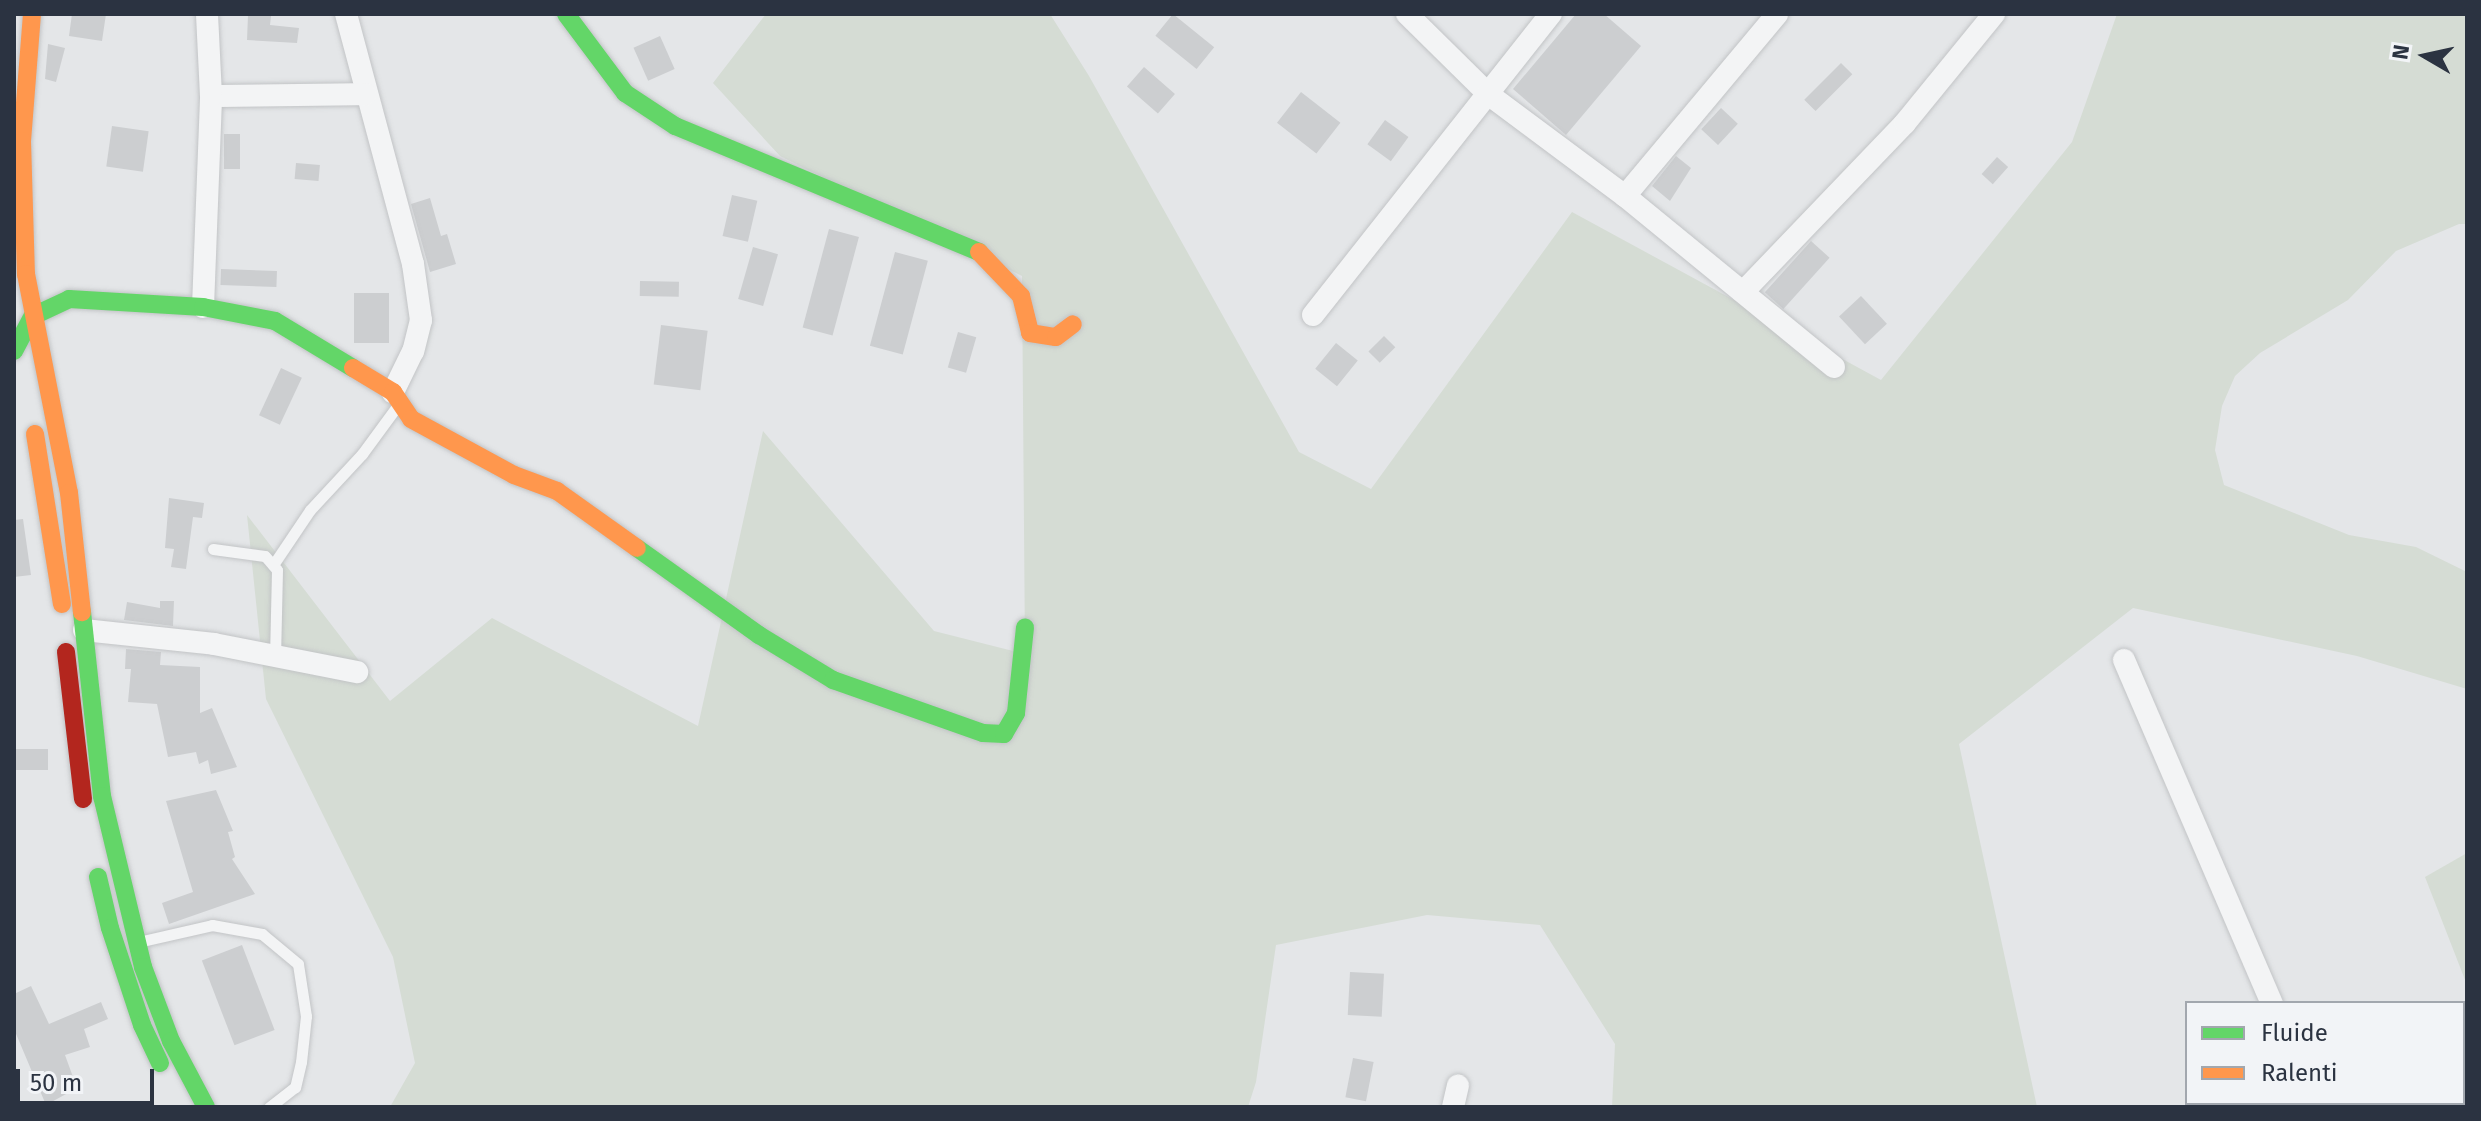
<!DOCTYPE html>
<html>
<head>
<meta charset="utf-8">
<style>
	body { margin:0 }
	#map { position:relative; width:2481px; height:1121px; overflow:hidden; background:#e4e6e8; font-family:"Fira Sans",sans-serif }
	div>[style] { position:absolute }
	.green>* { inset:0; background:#d5dcd4 }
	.building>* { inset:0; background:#ccced0; transform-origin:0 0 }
	.roads { filter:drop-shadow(0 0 2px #c2c4c6) drop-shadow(0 0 2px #c2c4c6) }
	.lane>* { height:11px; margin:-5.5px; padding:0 5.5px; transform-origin:5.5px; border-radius:5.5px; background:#f3f4f5 }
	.street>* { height:22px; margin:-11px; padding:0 11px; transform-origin:11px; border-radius:11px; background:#f3f4f5 }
	.fast>* { height:18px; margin:-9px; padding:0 9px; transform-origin:9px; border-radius:9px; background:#63d668 }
	.slow>* { height:18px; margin:-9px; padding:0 9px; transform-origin:9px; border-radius:9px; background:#ff974d }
	.jam>* { height:18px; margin:-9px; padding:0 9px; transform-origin:9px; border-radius:9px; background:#b3261e }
	span { translate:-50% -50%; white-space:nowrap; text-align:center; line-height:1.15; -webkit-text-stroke:8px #f2f4f7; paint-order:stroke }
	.frame { position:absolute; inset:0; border:16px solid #2b3341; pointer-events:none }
	.legend { position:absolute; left:2185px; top:1001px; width:280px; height:104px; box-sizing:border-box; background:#f2f4f7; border:2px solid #a2a7ae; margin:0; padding:10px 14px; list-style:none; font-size:24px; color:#2b3341 }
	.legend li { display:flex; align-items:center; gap:16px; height:40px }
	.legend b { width:40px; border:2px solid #a2a7ae }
	.north { position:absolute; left:2385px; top:16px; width:80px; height:80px; -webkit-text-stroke:6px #f2f4f7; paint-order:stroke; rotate:279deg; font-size:22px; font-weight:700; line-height:32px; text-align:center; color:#2b3341 }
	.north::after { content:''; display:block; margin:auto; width:28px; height:36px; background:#2b3341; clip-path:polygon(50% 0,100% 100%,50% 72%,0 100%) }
	.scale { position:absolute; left:16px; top:1069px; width:138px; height:36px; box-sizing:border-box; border:4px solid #2b3341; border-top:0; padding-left:10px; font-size:24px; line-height:28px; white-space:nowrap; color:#2b3341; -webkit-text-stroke:6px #f2f4f7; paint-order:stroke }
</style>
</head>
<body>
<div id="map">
	<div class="green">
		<i style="clip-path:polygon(766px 14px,1050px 14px,1089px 76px,1299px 452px,1371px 489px,1572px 212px,1881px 380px,2072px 142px,2117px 14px,2467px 14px,2467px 224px,2459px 224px,2396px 251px,2348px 300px,2260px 353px,2235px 376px,2222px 406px,2215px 450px,2224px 485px,2349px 535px,2416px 547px,2467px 572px,2467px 689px,2357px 656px,2133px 608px,1959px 744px,2037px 1107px,1612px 1107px,1615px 1044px,1540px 925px,1427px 915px,1276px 945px,1256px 1082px,1248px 1107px,390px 1107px,415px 1063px,393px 957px,266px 699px,247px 515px,390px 701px,492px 618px,698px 726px,763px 431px,934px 631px,1025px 654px,1022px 276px,780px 156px,713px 83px)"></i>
		<i style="clip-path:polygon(2467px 853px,2467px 985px,2425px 877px)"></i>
	</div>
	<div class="building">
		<i style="clip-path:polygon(72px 14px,106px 14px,102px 41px,69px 36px)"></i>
		<i style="left:1173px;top:14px;width:53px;height:28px;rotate:39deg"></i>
		<i style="clip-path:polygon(1576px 14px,1604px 14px,1641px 46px,1566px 135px,1513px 89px)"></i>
		<i style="clip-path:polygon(248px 15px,271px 16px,270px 25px,299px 28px,297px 43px,247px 40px)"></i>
		<i style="left:660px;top:36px;width:36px;height:29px;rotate:66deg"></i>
		<i style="clip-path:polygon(48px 44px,65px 48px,56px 82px,45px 79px)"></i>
		<i style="left:1841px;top:63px;width:16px;height:52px;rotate:45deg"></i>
		<i style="left:1144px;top:67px;width:41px;height:26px;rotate:41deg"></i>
		<i style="left:1301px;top:92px;width:50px;height:39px;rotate:38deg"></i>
		<i style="left:1721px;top:108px;width:23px;height:29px;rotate:43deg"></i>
		<i style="left:1385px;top:120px;width:29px;height:30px;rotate:36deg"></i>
		<i style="left:112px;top:126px;width:37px;height:41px;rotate:8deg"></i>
		<i style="left:224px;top:134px;width:16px;height:35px"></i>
		<i style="clip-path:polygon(1676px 156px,1691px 168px,1670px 201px,1652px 186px)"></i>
		<i style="left:1997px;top:157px;width:15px;height:23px;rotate:42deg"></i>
		<i style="left:296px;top:163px;width:24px;height:16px;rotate:5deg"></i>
		<i style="left:732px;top:195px;width:26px;height:42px;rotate:13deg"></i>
		<i style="clip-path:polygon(430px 198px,441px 236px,447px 234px,456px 264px,430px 272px,411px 204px)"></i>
		<i style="left:829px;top:229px;width:31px;height:102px;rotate:15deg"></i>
		<i style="left:1811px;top:241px;width:25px;height:69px;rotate:42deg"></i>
		<i style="left:753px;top:247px;width:26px;height:54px;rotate:16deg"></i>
		<i style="left:895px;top:252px;width:34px;height:97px;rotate:15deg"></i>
		<i style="left:221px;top:269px;width:56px;height:16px;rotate:2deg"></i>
		<i style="left:640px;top:281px;width:39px;height:15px;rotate:1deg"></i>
		<i style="left:354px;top:293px;width:35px;height:50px"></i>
		<i style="left:1861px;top:296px;width:38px;height:30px;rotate:47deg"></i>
		<i style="left:661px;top:325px;width:47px;height:60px;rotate:7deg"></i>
		<i style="left:958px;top:332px;width:19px;height:37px;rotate:16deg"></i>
		<i style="left:1384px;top:336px;width:16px;height:22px;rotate:45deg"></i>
		<i style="left:1336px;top:343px;width:28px;height:33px;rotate:39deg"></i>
		<i style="left:281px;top:368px;width:23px;height:52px;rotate:25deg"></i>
		<i style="clip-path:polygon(169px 498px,204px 503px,202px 518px,193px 517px,186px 569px,171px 567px,174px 549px,165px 548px)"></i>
		<i style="clip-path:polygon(23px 519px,31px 575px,14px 577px,14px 520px)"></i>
		<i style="clip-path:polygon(160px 601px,174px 601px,173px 626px,124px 620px,127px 602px,160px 608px)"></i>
		<i style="clip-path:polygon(126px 649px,161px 652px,160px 665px,200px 667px,200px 713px,212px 708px,237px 767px,211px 774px,208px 760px,199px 764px,196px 752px,168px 757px,157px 704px,128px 702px,131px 669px,125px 669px)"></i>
		<i style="left:14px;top:749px;width:34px;height:21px"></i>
		<i style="clip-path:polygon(216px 790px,233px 831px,228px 832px,235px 857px,232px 859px,255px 894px,169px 924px,162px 903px,193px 892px,166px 801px)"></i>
		<i style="left:242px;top:945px;width:91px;height:43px;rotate:69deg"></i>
		<i style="left:1350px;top:972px;width:34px;height:43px;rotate:3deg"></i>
		<i style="clip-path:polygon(31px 986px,49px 1024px,101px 1002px,108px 1019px,84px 1029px,90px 1047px,65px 1055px,77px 1088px,46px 1105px,14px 1029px,14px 994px)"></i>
		<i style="left:1353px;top:1058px;width:21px;height:40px;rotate:11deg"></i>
	</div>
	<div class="roads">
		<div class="lane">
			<i style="left:213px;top:549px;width:52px;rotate:7.7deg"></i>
			<i style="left:265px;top:556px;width:18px;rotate:49deg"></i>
			<i style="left:277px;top:570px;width:86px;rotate:91.3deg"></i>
			<i style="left:273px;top:565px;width:66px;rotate:-56.1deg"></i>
			<i style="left:310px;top:510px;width:76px;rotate:-47.1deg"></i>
			<i style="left:362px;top:454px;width:61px;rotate:-53.7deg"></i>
			<i style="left:138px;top:942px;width:76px;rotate:-12.9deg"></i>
			<i style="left:212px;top:925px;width:51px;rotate:10.2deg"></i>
			<i style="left:262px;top:934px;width:47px;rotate:39.8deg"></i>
			<i style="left:298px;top:964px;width:53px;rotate:81.3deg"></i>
			<i style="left:306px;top:1016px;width:46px;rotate:96.2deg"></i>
			<i style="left:301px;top:1062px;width:26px;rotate:103deg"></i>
			<i style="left:295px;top:1087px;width:33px;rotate:142deg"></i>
		</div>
		<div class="street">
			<i style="left:346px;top:14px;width:259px;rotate:75deg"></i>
			<i style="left:413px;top:264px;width:57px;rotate:81.9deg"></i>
			<i style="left:421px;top:320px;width:32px;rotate:104deg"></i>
			<i style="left:413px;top:351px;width:46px;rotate:116deg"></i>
			<i style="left:1407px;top:14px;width:114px;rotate:44.6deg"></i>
			<i style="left:1488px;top:94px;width:171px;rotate:36.7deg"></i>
			<i style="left:1625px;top:196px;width:270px;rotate:39.3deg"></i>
			<i style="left:211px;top:96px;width:154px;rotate:-0.7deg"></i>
			<i style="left:1625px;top:196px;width:237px;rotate:-50.1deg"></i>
			<i style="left:1743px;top:292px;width:234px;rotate:-46.2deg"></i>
			<i style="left:1905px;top:123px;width:141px;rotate:-50.8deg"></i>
			<i style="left:203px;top:307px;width:211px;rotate:-87.8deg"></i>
			<i style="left:211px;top:96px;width:82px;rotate:-92.8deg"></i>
			<i style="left:1313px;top:315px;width:384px;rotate:-51.7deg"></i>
			<i style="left:84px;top:630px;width:131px;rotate:6.1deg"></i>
			<i style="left:214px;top:644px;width:146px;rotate:11.1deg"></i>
			<i style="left:2124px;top:660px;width:374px;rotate:66.7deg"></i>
			<i style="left:2316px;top:1103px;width:4px;rotate:76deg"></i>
			<i style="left:1453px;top:1107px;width:22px;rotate:-77deg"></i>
		</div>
		<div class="fast">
			<i style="left:566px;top:14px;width:99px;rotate:53.2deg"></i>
			<i style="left:625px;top:93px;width:60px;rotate:33.4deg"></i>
			<i style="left:675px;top:126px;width:329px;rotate:22.5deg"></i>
			<i style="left:14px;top:351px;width:40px;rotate:-62deg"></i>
			<i style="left:33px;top:316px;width:40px;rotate:-25deg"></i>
			<i style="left:69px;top:299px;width:134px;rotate:3.4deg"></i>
			<i style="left:203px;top:307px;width:73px;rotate:11deg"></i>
			<i style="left:275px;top:321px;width:91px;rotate:31.1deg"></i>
			<i style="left:637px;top:548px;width:150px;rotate:35.5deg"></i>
			<i style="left:759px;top:635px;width:87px;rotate:31.3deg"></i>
			<i style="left:833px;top:680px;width:159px;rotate:19.5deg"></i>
			<i style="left:983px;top:733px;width:21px;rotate:3deg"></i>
			<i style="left:1004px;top:734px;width:24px;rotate:-60deg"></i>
			<i style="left:1016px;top:713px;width:86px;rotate:-84deg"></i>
			<i style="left:82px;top:612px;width:185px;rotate:83.8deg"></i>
			<i style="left:102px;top:796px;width:176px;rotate:76.5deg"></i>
			<i style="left:143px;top:967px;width:79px;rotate:69.3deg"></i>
			<i style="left:171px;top:1041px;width:75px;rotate:62.1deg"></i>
			<i style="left:98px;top:877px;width:52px;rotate:76.8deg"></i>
			<i style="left:110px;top:928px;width:102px;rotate:71.7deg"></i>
			<i style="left:142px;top:1025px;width:42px;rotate:64.7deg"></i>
		</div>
		<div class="slow">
			<i style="left:32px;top:14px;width:127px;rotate:94.5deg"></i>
			<i style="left:22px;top:141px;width:133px;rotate:88.3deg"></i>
			<i style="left:26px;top:274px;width:223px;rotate:78.9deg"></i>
			<i style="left:69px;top:493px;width:120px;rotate:83.8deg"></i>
			<i style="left:979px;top:252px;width:61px;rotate:46.3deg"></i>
			<i style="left:1021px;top:296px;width:38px;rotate:76deg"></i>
			<i style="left:1030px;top:333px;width:26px;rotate:9deg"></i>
			<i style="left:1056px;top:337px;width:21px;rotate:-37deg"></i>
			<i style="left:353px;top:368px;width:47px;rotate:31deg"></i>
			<i style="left:393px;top:392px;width:32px;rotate:56deg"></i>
			<i style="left:411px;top:419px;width:117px;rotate:28.5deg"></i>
			<i style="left:514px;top:475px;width:46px;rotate:20.4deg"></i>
			<i style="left:557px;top:491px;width:98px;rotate:35.5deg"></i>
			<i style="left:35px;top:434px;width:172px;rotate:81deg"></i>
		</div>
		<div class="jam">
			<i style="left:66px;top:652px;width:148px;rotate:83.4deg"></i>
		</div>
	</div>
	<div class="frame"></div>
	<ul class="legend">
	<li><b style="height:10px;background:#63d668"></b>Fluide</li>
	<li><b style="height:10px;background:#ff974d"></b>Ralenti</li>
	</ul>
	<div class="north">N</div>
	<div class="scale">50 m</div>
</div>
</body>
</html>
